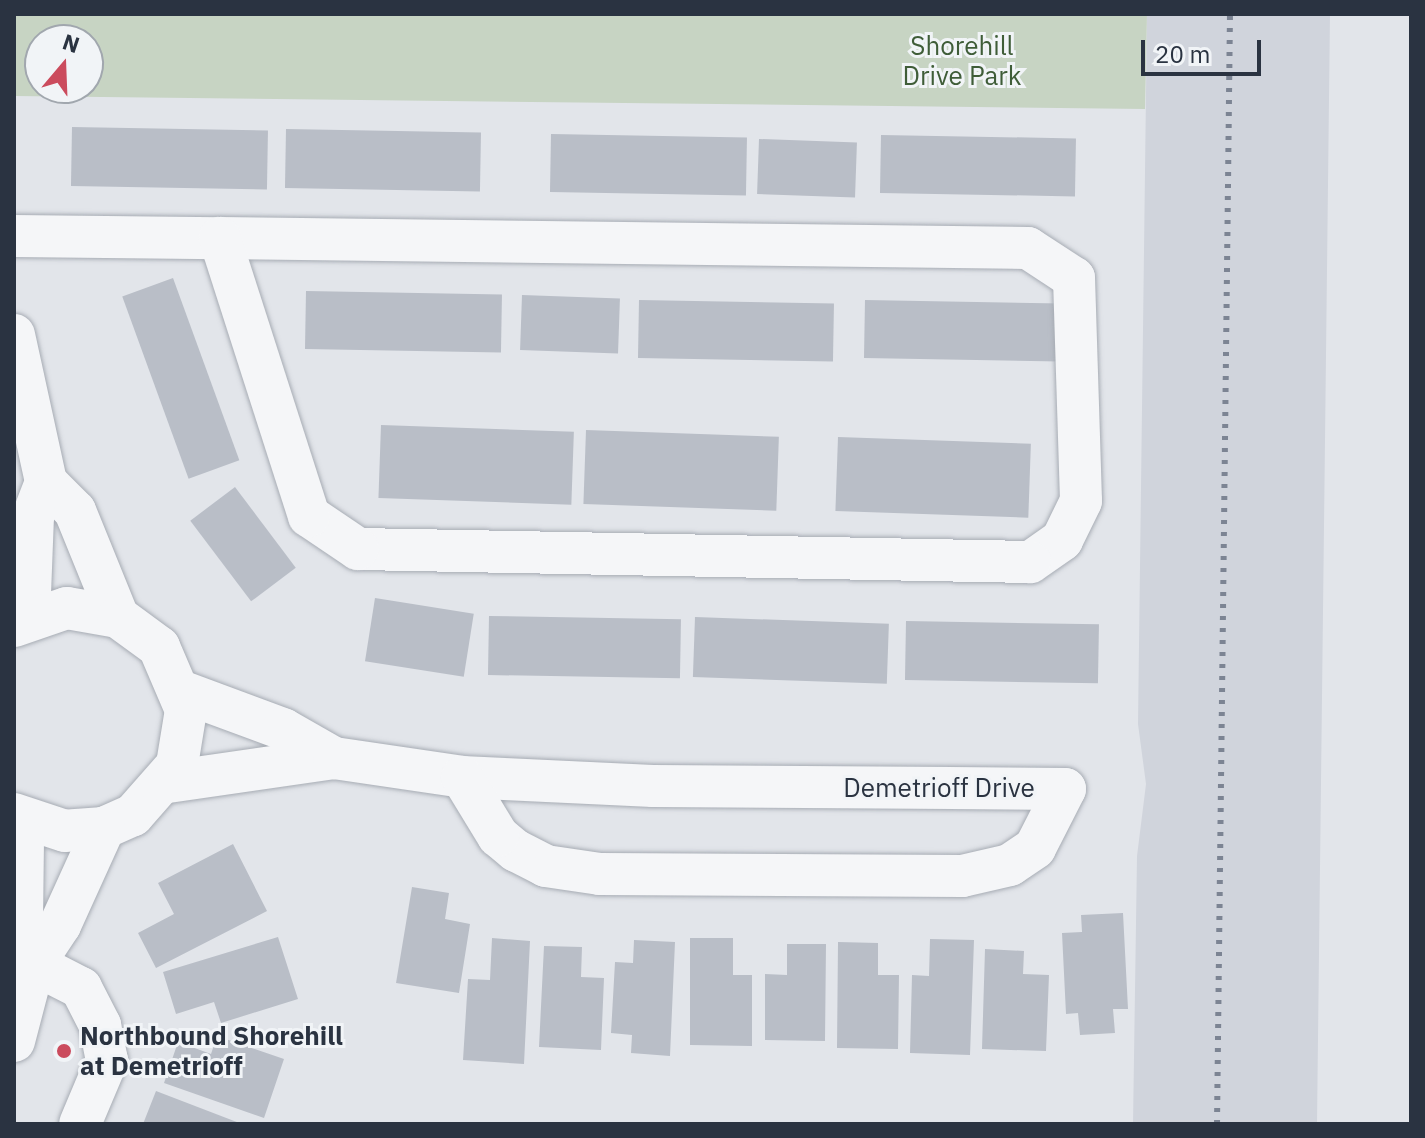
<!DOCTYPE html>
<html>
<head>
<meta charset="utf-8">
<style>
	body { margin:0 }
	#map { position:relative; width:1425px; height:1138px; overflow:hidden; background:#e2e5ea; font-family:"IBM Plex Sans",sans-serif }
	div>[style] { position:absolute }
	.built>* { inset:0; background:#d0d4dc }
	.green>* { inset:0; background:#c7d4c3 }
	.building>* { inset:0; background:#b9bec7; transform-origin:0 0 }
	.roads { filter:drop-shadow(0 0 2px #a7acb4) drop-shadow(0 0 2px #a7acb4) }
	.minor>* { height:42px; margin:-21px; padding:0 21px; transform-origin:21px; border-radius:21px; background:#f5f6f8 }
	.rail>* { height:6px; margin-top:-3px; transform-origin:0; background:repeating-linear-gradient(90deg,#7c8493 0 4px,transparent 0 12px) }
	.dots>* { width:22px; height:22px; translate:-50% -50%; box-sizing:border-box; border:4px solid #f1f4f7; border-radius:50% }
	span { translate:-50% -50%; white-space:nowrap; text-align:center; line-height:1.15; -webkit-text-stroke:6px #f1f4f7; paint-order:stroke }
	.park-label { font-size:26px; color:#3f5d38 }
	.street-label { font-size:26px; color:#2a3341 }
	.poi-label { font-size:26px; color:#2a3341; font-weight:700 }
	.left { translate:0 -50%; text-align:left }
	.frame { position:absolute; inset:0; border:16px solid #2a3341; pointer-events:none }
	.north { position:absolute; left:24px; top:24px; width:80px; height:80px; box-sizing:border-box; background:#f1f4f7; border:2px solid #a1a7ae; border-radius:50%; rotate:19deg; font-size:22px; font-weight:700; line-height:32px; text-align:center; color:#2a3341 }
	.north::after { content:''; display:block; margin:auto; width:28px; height:36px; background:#cb4b5d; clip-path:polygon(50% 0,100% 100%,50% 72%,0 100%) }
	.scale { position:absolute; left:1141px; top:40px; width:120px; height:36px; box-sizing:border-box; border:4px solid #2a3341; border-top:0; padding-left:10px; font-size:24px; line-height:28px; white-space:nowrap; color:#2a3341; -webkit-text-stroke:6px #f1f4f7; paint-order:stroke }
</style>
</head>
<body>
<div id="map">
	<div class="built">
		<i style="clip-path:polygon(1147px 14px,1330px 14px,1317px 1124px,1133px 1124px,1137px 856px,1146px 784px,1138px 724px)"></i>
	</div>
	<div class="green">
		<i style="clip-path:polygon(evenodd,14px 14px,1147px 14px,1145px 109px,14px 96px,14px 14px,40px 40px,88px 40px,88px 88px,40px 88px,40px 40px)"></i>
	</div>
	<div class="building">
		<i style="left:72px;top:127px;width:196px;height:59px;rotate:1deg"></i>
		<i style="left:286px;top:129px;width:195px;height:59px;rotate:1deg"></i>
		<i style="left:551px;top:134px;width:196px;height:58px;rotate:1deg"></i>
		<i style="left:881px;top:135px;width:195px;height:58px;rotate:1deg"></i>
		<i style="left:759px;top:139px;width:98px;height:55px;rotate:2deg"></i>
		<i style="left:173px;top:278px;width:194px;height:54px;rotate:70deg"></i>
		<i style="left:306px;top:291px;width:196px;height:58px;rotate:1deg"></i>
		<i style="left:522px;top:295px;width:98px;height:55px;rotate:2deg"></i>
		<i style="left:639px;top:300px;width:195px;height:58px;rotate:1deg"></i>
		<i style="left:865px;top:300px;width:196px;height:58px;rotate:1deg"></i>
		<i style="left:381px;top:425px;width:193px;height:73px;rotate:2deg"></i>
		<i style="left:586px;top:430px;width:193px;height:74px;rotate:2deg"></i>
		<i style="left:838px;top:437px;width:193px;height:74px;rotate:2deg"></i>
		<i style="left:235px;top:487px;width:101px;height:56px;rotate:53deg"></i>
		<i style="left:375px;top:598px;width:100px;height:64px;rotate:9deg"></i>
		<i style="left:489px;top:616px;width:192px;height:59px;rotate:1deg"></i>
		<i style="left:695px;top:617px;width:194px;height:60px;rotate:2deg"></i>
		<i style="left:906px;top:621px;width:193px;height:59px;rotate:1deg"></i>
		<i style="clip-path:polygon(233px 844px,267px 911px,156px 968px,138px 933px,174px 914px,158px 883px)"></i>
		<i style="clip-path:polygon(412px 887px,449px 893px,445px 919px,470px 924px,459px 993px,396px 983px)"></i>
		<i style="clip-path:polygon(1123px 913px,1128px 1009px,1113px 1009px,1115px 1033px,1080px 1035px,1078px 1013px,1066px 1014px,1062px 933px,1082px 932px,1081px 915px)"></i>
		<i style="clip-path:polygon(278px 937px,298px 999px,221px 1023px,214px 1002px,176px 1014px,163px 972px)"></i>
		<i style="clip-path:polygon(492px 938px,530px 941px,524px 1064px,463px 1060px,468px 979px,490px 980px)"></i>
		<i style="clip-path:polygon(690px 938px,733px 938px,733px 975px,752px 975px,752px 1046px,690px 1045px)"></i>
		<i style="clip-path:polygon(930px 939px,974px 940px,970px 1055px,910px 1053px,912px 975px,929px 976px)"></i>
		<i style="clip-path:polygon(634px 940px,675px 942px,670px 1056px,631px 1053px,632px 1035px,611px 1033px,615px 962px,633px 963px)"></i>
		<i style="clip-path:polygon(838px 942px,878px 943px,878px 975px,899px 975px,898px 1049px,837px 1048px)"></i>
		<i style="clip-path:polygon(787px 944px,826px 944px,825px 1041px,765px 1040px,765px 974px,787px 975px)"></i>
		<i style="clip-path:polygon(544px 946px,582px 947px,581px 977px,604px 978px,601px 1050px,539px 1047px)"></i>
		<i style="clip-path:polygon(985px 949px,1024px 951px,1023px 974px,1049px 975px,1046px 1051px,982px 1049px)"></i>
		<i style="clip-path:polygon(217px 1036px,284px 1059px,264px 1118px,164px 1083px,178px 1042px,211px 1054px)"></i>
		<i style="clip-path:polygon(156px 1091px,242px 1124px,143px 1124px)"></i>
	</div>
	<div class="roads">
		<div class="minor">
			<i style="left:14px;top:236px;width:206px;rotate:0.6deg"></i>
			<i style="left:220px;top:238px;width:808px;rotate:0.71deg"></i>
			<i style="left:1028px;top:248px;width:55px;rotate:33.1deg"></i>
			<i style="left:1074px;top:278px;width:223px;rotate:88.2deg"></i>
			<i style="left:1081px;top:501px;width:43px;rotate:116deg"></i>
			<i style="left:1062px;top:540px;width:39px;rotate:145deg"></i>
			<i style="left:1030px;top:562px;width:672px;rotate:-178.89deg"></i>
			<i style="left:358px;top:549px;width:59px;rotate:-146deg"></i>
			<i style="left:309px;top:516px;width:292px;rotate:-107.8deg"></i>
			<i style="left:14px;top:335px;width:150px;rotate:77.7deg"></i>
			<i style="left:46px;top:482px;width:36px;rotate:111deg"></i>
			<i style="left:33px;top:516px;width:79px;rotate:92.2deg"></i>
			<i style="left:30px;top:595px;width:32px;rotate:114deg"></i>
			<i style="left:46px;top:482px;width:41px;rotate:45deg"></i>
			<i style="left:75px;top:511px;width:114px;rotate:67.9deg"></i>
			<i style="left:14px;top:626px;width:56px;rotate:-18.8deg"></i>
			<i style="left:67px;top:608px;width:52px;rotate:10deg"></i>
			<i style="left:118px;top:617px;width:51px;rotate:36.2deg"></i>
			<i style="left:159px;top:647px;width:69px;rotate:66.8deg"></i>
			<i style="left:186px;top:710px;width:56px;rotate:99.3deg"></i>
			<i style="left:177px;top:765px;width:67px;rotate:131.3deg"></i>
			<i style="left:133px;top:815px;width:32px;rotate:156deg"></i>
			<i style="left:104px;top:828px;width:39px;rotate:176deg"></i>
			<i style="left:65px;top:831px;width:54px;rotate:-161.6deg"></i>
			<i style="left:183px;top:692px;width:107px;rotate:20.3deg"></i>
			<i style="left:283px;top:729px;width:59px;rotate:29.6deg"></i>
			<i style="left:168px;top:782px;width:168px;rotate:-8.2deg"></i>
			<i style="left:334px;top:758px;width:129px;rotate:8.4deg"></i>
			<i style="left:462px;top:777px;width:191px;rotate:2.7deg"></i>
			<i style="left:653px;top:786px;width:412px;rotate:0.4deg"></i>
			<i style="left:1065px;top:789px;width:66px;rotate:117deg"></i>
			<i style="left:1035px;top:848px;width:30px;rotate:146deg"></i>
			<i style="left:1010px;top:865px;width:49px;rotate:167.1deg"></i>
			<i style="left:962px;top:876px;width:362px;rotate:-179.7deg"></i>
			<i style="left:600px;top:874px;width:55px;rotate:-171.6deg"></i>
			<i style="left:546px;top:866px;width:34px;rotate:-153deg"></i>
			<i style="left:516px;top:851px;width:23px;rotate:-140deg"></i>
			<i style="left:498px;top:836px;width:69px;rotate:-121.4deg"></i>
			<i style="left:14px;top:820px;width:22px;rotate:66deg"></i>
			<i style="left:23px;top:840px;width:78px;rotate:90.7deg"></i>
			<i style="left:22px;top:918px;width:48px;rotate:75.4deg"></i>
			<i style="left:34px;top:964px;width:53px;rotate:27.1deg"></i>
			<i style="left:81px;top:988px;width:42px;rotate:62.8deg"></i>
			<i style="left:100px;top:1025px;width:36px;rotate:79deg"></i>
			<i style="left:107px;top:1060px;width:69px;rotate:112.9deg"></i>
			<i style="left:14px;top:1041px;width:80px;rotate:-75.4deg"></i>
			<i style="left:34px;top:964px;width:47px;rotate:-56.3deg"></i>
			<i style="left:60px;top:925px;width:107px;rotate:-65.6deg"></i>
		</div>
	</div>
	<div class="rail">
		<i style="left:1217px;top:1124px;width:1110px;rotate:-89.33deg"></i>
	</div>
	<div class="dots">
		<i style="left:64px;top:1051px;background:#cb4b5d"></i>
	</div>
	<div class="park-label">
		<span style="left:962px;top:61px">Shorehill<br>Drive Park</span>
	</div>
	<div class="street-label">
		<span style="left:939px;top:788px">Demetrioff Drive</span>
	</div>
	<div class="poi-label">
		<span class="left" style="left:80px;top:1051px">Northbound Shorehill<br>at Demetrioff</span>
	</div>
	<div class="frame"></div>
	<div class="north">N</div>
	<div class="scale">20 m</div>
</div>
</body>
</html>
